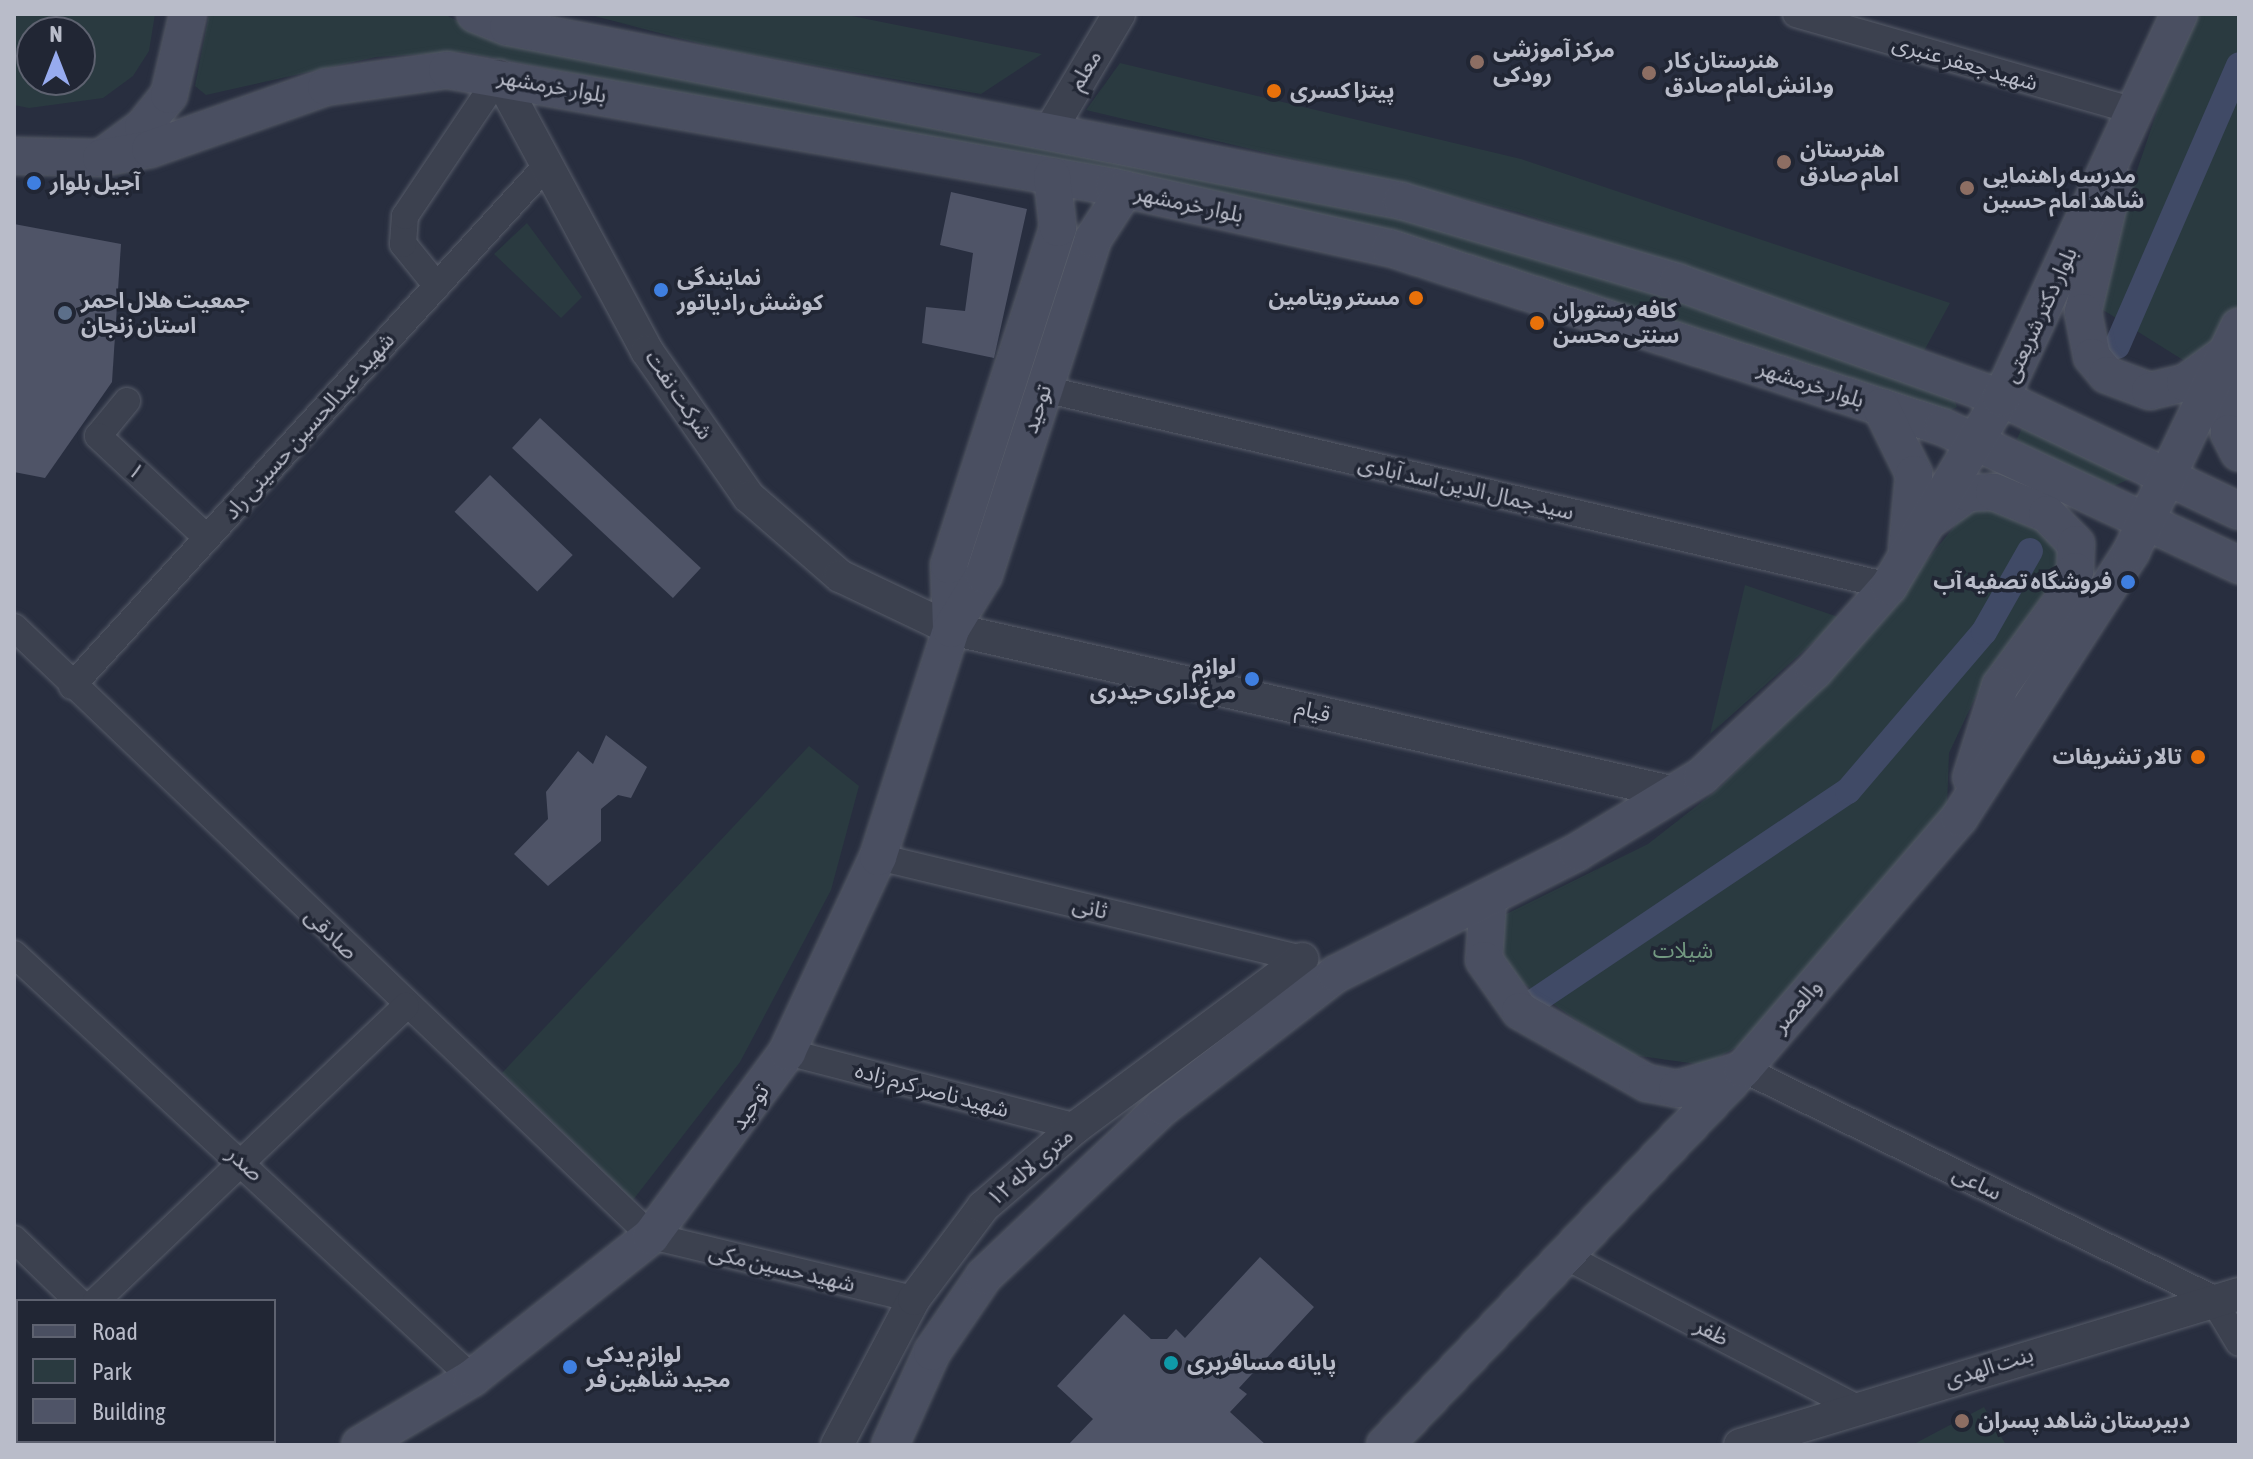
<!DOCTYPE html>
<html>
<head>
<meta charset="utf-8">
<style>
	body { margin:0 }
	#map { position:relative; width:2253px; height:1459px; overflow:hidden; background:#282e3f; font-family:"Asap Condensed","Noto Sans Arabic",sans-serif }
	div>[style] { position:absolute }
	.green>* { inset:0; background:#2a3a40 }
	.canal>* { height:26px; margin:-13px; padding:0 13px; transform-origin:13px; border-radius:13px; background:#404a66 }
	.building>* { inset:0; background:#4f5467; transform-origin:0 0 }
	.roads { filter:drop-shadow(0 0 2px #575c69) drop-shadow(0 0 2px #575c69) }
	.minor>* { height:26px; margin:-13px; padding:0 13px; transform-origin:13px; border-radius:13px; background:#3c414f }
	.tertiary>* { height:32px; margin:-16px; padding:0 16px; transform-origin:16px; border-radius:16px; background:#3c414f }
	.secondary>* { height:36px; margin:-18px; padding:0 18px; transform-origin:18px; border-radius:18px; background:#4a4f61 }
	.dots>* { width:22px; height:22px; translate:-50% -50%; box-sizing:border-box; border:4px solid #212634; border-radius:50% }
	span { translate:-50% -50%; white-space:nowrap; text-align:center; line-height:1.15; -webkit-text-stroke:7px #212634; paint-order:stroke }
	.poi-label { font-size:22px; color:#b9bcc9; font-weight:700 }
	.left { translate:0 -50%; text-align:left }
	.right { translate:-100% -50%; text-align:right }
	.street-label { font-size:22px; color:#b9bcc9 }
	.park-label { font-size:22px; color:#729881 }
	.frame { position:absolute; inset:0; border:16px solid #b9bcc9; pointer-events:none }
	.legend { position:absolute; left:16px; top:1299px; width:260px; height:144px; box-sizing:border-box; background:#212634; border:2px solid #5e6270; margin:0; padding:10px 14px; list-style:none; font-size:24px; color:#b9bcc9 }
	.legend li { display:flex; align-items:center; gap:16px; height:40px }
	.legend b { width:40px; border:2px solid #5e6270 }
	.north { position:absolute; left:16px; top:16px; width:80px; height:80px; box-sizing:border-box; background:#212634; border:2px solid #5e6270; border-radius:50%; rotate:0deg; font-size:22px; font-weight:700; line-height:32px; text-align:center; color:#b9bcc9 }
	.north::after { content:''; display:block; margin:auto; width:28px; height:36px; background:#97abef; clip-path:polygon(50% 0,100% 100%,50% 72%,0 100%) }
</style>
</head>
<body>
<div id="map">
	<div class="green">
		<i style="clip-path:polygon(evenodd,14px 14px,155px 14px,149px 51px,133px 76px,103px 98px,29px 108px,14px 105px,14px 14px,32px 32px,80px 32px,80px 80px,32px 80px,32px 32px)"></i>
		<i style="clip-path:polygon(209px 14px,444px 14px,471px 28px,1402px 212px,1672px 294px,1952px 394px,1957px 407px,1945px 413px,1121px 179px,462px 52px,376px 57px,206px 95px,195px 86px)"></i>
		<i style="clip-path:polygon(587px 14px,842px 14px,1042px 54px,981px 94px,724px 50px)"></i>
		<i style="clip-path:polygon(2190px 14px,2239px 14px,2239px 347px,2191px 365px,2092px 303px)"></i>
		<i style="clip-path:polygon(1120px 63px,1521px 159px,1950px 303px,1924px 351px,1518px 212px,1086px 110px)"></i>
		<i style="clip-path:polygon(527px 223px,582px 297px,561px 318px,494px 254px)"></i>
		<i style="clip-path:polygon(2025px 421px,2132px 478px,2114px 486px,2028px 450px,2017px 439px)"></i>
		<i style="clip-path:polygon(1994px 503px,2045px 524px,2068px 558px,1976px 696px,1949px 753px,1947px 807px,1754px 1038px,1704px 1065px,1625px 1054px,1507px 972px,1498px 918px,1648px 844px,1717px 790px,1828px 681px,1971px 506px)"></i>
		<i style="clip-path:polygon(1745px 585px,1841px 618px,1710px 734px)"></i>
		<i style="clip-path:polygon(809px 746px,859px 786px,831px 890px,740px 1062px,633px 1200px,502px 1073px)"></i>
		<i style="clip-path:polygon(1984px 1407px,2006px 1445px,1912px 1445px)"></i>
	</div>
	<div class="canal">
		<i style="left:2117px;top:346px;width:306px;rotate:-66.5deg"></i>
		<i style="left:1520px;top:1011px;width:395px;rotate:-33.9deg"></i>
		<i style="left:1848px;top:791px;width:209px;rotate:-49.5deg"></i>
		<i style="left:1984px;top:632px;width:93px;rotate:-60.4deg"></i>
	</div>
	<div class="building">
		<i style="clip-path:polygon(951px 192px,1027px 209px,994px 358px,922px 343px,926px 307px,965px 311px,973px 253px,940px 245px)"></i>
		<i style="clip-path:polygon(14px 224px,121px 244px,112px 382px,45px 478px,14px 472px)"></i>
		<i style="left:540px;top:418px;width:220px;height:41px;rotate:43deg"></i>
		<i style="left:490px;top:475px;width:115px;height:51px;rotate:44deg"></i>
		<i style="clip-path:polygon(606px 735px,647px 767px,631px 798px,618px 795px,601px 809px,601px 841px,548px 886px,514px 854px,548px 819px,546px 792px,578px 751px,593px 764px)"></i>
		<i style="clip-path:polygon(1260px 1257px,1314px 1307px,1239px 1388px,1247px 1394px,1230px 1412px,1266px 1445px,1068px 1445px,1093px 1419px,1057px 1386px,1124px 1314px,1151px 1339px,1167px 1339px,1176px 1329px,1185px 1338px)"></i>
	</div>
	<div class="roads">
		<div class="minor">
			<i style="left:1796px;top:14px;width:352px;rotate:16deg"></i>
			<i style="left:437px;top:286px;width:54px;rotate:-129deg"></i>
			<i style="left:403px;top:244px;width:28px;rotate:-86deg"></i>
			<i style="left:405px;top:216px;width:169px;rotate:-56.1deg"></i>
			<i style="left:1044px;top:389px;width:868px;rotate:13.12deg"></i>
			<i style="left:127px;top:401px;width:45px;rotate:129.6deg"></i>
			<i style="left:98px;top:436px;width:149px;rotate:43.1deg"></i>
			<i style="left:14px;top:627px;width:881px;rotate:43.71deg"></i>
			<i style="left:651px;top:1236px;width:270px;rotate:13.5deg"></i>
			<i style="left:72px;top:686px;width:705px;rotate:-47.64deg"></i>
			<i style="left:878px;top:857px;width:436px;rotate:13.5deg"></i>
			<i style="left:14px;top:954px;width:624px;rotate:42.79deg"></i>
			<i style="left:787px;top:1052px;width:299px;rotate:14.5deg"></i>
			<i style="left:1743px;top:1069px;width:522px;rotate:26.03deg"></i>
			<i style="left:2212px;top:1298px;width:52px;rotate:59deg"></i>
			<i style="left:14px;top:1239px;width:89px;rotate:44.1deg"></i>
			<i style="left:1567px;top:1257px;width:327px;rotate:27.5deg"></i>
			<i style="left:96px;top:1301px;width:428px;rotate:-43.6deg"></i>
			<i style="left:14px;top:1380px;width:6px;rotate:-45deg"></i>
			<i style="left:224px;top:1441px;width:6px;rotate:45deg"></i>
		</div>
		<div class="tertiary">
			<i style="left:499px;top:76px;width:312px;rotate:61.7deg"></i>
			<i style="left:647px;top:351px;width:178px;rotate:55.1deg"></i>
			<i style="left:749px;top:497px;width:121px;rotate:41deg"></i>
			<i style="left:840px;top:576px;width:123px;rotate:25.5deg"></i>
			<i style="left:951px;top:629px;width:742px;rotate:12.76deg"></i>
			<i style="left:1052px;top:127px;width:131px;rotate:-59.3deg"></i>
			<i style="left:837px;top:1445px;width:165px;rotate:-62.2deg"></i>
			<i style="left:914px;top:1299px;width:115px;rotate:-53.1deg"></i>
			<i style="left:983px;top:1207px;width:123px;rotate:-40.7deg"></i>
			<i style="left:1076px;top:1127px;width:282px;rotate:-36.6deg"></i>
			<i style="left:1740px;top:1445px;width:521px;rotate:-16.84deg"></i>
		</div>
		<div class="secondary">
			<i style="left:475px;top:14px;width:35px;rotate:22deg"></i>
			<i style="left:508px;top:27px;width:911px;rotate:11.01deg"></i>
			<i style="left:1402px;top:201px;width:287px;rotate:16.4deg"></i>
			<i style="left:1677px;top:282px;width:344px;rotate:19.7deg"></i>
			<i style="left:2001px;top:398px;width:263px;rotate:25.4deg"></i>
			<i style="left:14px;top:156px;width:87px;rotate:1.3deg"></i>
			<i style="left:101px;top:158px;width:52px;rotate:-36.4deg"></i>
			<i style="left:143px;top:127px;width:41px;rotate:-50.9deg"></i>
			<i style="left:169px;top:95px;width:83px;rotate:-76.8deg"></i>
			<i style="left:101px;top:158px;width:50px;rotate:-10.4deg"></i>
			<i style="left:150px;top:149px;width:187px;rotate:-19.4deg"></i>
			<i style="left:326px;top:87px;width:122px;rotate:-8deg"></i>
			<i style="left:447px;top:70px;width:677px;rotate:9.95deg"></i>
			<i style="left:1114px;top:187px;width:283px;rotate:12.5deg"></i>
			<i style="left:1390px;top:248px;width:581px;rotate:17.94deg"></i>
			<i style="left:1943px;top:427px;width:327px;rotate:25deg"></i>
			<i style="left:2114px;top:182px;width:134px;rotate:103.4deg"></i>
			<i style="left:2083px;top:312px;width:46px;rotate:78.7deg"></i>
			<i style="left:2092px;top:357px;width:23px;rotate:50deg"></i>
			<i style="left:2107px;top:375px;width:46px;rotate:20.4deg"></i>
			<i style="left:2150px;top:391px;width:36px;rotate:-13deg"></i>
			<i style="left:2185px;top:383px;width:49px;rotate:-35.9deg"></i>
			<i style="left:2226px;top:362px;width:71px;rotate:87.6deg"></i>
			<i style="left:2229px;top:433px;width:22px;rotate:63deg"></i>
			<i style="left:1881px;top:407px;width:75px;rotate:63.8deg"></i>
			<i style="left:1914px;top:474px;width:74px;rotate:95.4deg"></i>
			<i style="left:1934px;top:517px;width:42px;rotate:-35.2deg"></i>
			<i style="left:1968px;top:493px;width:26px;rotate:-2deg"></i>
			<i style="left:1994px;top:492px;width:57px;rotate:22.5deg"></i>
			<i style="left:2047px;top:514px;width:42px;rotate:46deg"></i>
			<i style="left:2076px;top:544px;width:27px;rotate:92deg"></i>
			<i style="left:2075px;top:571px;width:33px;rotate:113deg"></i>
			<i style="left:2062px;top:601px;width:105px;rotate:126.1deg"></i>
			<i style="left:2000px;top:686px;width:96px;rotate:107.5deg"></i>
			<i style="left:951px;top:629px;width:64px;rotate:-91.8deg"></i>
			<i style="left:949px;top:565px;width:354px;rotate:-72.1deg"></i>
			<i style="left:1058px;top:228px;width:52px;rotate:-96.6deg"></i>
			<i style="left:1488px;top:900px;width:60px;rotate:93.8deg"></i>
			<i style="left:1484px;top:960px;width:62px;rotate:54.8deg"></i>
			<i style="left:1520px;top:1011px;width:146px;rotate:29.6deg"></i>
			<i style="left:1647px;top:1083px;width:31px;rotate:11deg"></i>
			<i style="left:1677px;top:1089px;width:64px;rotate:-16.4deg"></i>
			<i style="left:360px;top:1445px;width:131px;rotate:-30.9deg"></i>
			<i style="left:472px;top:1378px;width:228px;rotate:-38.4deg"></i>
			<i style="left:651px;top:1236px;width:229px;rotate:-53.5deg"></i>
			<i style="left:787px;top:1052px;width:215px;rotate:-65deg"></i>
			<i style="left:878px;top:857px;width:239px;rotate:-72.2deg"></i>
			<i style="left:951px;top:629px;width:63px;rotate:-58.6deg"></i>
			<i style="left:984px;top:575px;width:353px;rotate:-72deg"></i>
			<i style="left:1093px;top:239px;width:59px;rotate:-56.9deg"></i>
			<i style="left:890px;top:1445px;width:102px;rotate:-65.7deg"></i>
			<i style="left:932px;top:1352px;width:92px;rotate:-55.6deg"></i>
			<i style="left:984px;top:1276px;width:246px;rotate:-43.4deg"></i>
			<i style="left:1163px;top:1107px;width:218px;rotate:-37.6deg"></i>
			<i style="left:1336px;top:974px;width:270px;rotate:-26.8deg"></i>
			<i style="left:1577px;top:852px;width:146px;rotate:-31.3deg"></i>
			<i style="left:1702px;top:776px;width:154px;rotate:-43.2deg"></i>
			<i style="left:1814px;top:671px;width:113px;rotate:-48.6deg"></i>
			<i style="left:1889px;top:586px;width:219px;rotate:-59.2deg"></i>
			<i style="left:2001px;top:398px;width:423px;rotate:-65.1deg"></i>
			<i style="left:1385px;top:1445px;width:519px;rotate:-46.4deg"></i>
			<i style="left:1743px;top:1069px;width:331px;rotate:-49.3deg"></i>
			<i style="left:1959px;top:818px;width:317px;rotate:-57.1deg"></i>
			<i style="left:2131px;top:552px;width:250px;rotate:-64.4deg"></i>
		</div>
	</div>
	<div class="dots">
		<i style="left:1477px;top:62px;background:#8d6e63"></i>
		<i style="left:1649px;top:73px;background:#8d6e63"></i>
		<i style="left:1274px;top:91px;background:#e8710a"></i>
		<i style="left:1784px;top:162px;background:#8d6e63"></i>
		<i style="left:34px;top:183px;background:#3f7fe0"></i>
		<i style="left:1967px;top:188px;background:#8d6e63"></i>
		<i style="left:661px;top:290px;background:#3f7fe0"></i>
		<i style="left:1416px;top:298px;background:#e8710a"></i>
		<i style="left:65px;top:313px;background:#5c6f8a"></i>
		<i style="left:1537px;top:323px;background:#e8710a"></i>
		<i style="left:2128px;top:582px;background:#3f7fe0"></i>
		<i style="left:1252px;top:679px;background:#3f7fe0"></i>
		<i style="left:2198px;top:757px;background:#e8710a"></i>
		<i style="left:1171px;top:1363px;background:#0f9aa8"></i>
		<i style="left:570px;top:1367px;background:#3f7fe0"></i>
		<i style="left:1962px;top:1421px;background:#8d6e63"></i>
	</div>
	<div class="poi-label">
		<span class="left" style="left:1493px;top:62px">مرکز آموزشی<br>رودکی</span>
		<span class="left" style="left:1665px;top:73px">هنرستان کار<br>ودانش امام صادق</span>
		<span class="left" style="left:1290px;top:91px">پیتزا کسری</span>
		<span class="left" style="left:1800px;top:162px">هنرستان<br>امام صادق</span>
		<span class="left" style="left:1983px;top:188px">مدرسه راهنمایی<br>شاهد امام حسین</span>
		<span class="left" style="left:50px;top:183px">آجیل بلوار</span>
		<span class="left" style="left:677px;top:290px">نمایندگی<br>کوشش رادیاتور</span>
		<span class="right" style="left:1400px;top:298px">مستر ویتامین</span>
		<span class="left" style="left:81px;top:313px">جمعیت هلال احمر<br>استان زنجان</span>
		<span class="left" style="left:1553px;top:323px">کافه رستوران<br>سنتی محسن</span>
		<span class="right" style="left:2112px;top:582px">فروشگاه تصفیه آب</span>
		<span class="right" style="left:1236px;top:679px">لوازم<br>مرغ‌داری حیدری</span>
		<span class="right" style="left:2182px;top:757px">تالار تشریفات</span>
		<span class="left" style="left:586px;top:1367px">لوازم یدکی<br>مجید شاهین فر</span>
		<span class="left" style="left:1187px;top:1363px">پایانه مسافربری</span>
		<span class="left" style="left:1978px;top:1421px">دبیرستان شاهد پسران</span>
	</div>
	<div class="street-label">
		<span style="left:1965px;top:63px;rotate:16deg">شهید جعفر عنبری</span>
		<span style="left:1085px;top:70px;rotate:-59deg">معلم</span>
		<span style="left:552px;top:86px;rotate:10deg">بلوار خرمشهر</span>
		<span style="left:1189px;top:204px;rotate:12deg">بلوار خرمشهر</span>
		<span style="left:2040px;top:315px;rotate:-65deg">بلوار دکتر شریعتی</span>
		<span style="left:1811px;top:384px;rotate:18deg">بلوار خرمشهر</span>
		<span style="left:679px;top:395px;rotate:56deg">شرکت نفت</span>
		<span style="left:1037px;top:409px;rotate:-72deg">توحید</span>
		<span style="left:309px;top:426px;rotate:-48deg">شهید عبدالحسین حسینی راد</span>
		<span style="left:136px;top:471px;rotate:43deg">۱</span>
		<span style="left:1466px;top:488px;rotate:13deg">سید جمال الدین اسد آبادی</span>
		<span style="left:1313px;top:711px;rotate:13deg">قیام</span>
		<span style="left:1090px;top:908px;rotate:13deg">ثانی</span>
		<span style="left:331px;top:934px;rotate:44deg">صادقی</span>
		<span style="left:1797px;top:1006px;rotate:-49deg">والعصر</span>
		<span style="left:932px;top:1090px;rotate:15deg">شهید ناصر کرم زاده</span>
		<span style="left:750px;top:1107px;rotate:-56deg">توحید</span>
		<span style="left:245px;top:1164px;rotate:43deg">صدر</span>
		<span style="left:1030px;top:1167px;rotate:-41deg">۱۲ متری لاله</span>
		<span style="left:1977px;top:1183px;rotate:26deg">ساعی</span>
		<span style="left:782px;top:1268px;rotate:13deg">شهید حسین مکی</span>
		<span style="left:1712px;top:1332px;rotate:28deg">ظفر</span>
		<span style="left:1989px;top:1367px;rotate:-17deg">بنت الهدی</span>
	</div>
	<div class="park-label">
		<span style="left:1683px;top:951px">شیلات</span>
	</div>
	<div class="frame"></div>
	<ul class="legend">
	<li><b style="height:10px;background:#4a4f61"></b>Road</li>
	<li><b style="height:22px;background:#2a3a40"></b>Park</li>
	<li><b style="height:22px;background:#4f5467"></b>Building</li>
	</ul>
	<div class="north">N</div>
</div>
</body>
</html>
